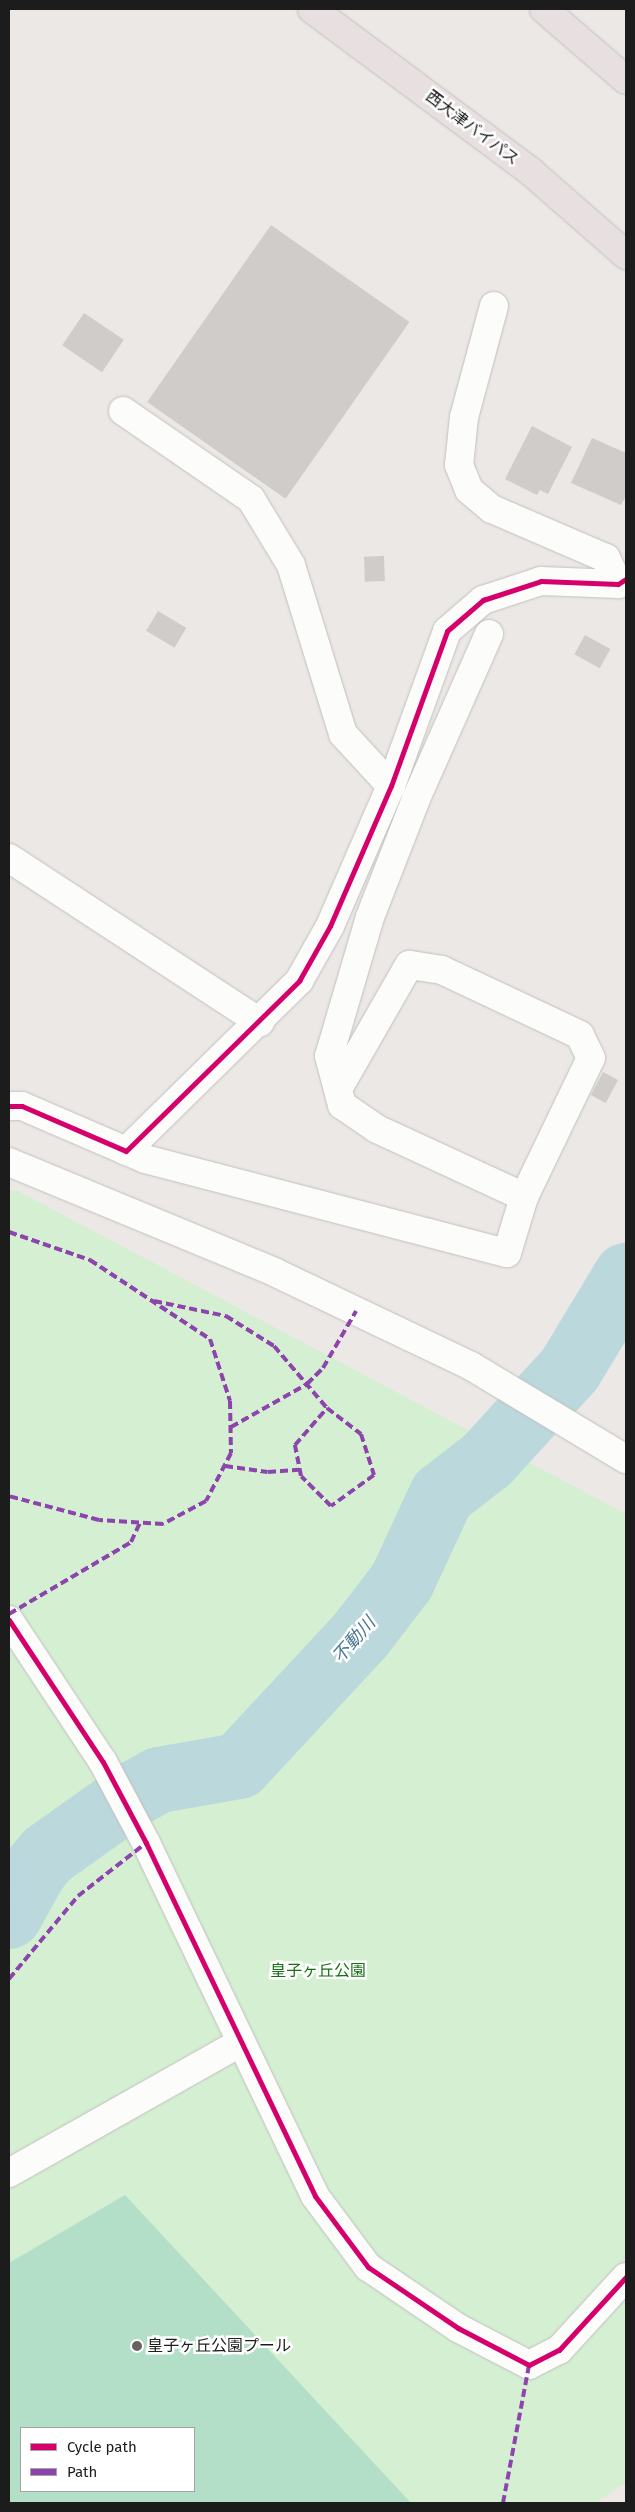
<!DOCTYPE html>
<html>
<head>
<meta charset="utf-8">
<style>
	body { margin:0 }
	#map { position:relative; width:635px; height:2512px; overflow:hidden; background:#ebe8e5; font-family:"Fira Sans","Noto Sans JP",sans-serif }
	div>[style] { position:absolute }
	.park>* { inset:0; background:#d4efd2 }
	.pitch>* { inset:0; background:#b3dfc8 }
	.river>* { height:66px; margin:-33px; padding:0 33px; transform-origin:33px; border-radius:33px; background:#bbd8dc }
	.building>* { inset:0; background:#d0ccca; transform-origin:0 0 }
	.roads { filter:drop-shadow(0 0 1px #c2c0bf) drop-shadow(0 0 1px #c2c0bf) }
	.minor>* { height:28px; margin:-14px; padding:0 14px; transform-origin:14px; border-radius:14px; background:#fcfcfb }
	.highway>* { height:28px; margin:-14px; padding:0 14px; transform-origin:14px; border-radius:14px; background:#e8dfe1 }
	.quiet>* { height:4px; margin-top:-2px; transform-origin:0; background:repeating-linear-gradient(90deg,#8e44ad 0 8px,transparent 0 12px) }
	.cycleway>* { height:5px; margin:-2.5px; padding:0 2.5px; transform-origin:2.5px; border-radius:2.5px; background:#d6006c }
	.dots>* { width:14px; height:14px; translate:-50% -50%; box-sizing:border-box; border:2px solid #fff; border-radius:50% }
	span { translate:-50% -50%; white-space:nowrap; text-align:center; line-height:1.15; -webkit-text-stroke:5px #fff; paint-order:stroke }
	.street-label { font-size:16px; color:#1c1c1c }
	.park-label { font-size:16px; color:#147113 }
	.poi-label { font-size:16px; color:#1c1c1c }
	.left { translate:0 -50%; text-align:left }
	.water-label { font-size:18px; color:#4a7795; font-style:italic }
	.frame { position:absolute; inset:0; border:10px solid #1c1c1c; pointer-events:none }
	.legend { position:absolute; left:20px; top:2427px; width:175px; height:65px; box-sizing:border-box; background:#fff; border:1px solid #a4a4a4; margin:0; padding:6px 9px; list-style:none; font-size:15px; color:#1c1c1c }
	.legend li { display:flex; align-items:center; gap:10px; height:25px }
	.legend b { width:25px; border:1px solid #a4a4a4 }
</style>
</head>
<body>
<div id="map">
	<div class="park">
		<i style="clip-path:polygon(evenodd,9px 1190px,18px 1191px,626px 1514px,626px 2482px,596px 2503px,9px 2503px,9px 1190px,21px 2428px,194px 2428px,194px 2491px,21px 2491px,21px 2428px)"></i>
	</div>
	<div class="pitch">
		<i style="clip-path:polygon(evenodd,125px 2195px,411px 2503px,9px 2503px,9px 2263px,125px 2195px,21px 2428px,194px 2428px,194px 2491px,21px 2491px,21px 2428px)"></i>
	</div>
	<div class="river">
		<i style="left:9px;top:1916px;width:51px;rotate:-60.9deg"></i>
		<i style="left:34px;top:1871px;width:21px;rotate:-51deg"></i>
		<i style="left:47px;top:1855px;width:102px;rotate:-35.4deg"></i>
		<i style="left:130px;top:1796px;width:33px;rotate:-29deg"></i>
		<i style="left:159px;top:1780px;width:81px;rotate:-9.9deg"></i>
		<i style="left:239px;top:1766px;width:178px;rotate:-47.1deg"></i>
		<i style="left:360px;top:1636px;width:69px;rotate:-52.6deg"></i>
		<i style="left:402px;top:1581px;width:95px;rotate:-65.1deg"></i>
		<i style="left:442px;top:1495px;width:57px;rotate:-37.9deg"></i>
		<i style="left:487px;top:1460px;width:123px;rotate:-47.6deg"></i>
		<i style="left:570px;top:1369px;width:109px;rotate:-58.9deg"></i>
	</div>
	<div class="building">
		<i style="left:271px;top:225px;width:169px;height:216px;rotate:35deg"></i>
		<i style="left:84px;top:313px;width:48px;height:39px;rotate:34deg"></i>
		<i style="clip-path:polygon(532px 426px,572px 447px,548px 494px,540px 490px,537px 495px,505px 479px)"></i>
		<i style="clip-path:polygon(592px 438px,626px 453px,626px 496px,621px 505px,571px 483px)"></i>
		<i style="left:384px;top:556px;width:25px;height:20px;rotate:88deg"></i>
		<i style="left:158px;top:611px;width:33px;height:23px;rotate:31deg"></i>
		<i style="left:585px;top:635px;width:29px;height:22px;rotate:29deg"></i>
		<i style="left:603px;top:1072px;width:17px;height:26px;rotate:28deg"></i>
	</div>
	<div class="roads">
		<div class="minor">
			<i style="left:494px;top:306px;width:115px;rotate:105.1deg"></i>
			<i style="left:464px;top:417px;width:48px;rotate:95.9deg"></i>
			<i style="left:459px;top:465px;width:27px;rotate:68deg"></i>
			<i style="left:469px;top:490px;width:30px;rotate:40deg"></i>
			<i style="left:492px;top:509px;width:124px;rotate:23.3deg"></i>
			<i style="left:606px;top:558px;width:29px;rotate:65deg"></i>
			<i style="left:123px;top:411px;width:155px;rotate:34.5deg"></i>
			<i style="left:251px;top:499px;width:77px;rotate:58.8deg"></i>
			<i style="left:291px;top:565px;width:177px;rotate:72.9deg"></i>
			<i style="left:343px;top:734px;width:71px;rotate:47.3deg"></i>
			<i style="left:489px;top:634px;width:180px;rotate:113.9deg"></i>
			<i style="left:416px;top:799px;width:127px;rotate:111.3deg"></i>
			<i style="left:370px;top:917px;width:145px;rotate:106.4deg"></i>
			<i style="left:329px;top:1056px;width:51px;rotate:75.1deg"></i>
			<i style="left:342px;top:1105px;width:42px;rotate:34.4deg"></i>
			<i style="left:377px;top:1129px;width:162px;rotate:24.8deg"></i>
			<i style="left:9px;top:858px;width:300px;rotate:33.2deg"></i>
			<i style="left:9px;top:1106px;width:13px"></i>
			<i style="left:22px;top:1106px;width:134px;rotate:23.3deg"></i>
			<i style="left:145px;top:1159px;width:374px;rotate:14.6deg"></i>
			<i style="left:507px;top:1253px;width:59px;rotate:-73.1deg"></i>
			<i style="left:524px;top:1197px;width:154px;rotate:-64.3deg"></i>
			<i style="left:591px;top:1058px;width:25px;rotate:-116deg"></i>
			<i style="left:580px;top:1035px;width:153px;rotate:-154.8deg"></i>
			<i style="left:442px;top:970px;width:33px;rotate:-171deg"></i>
			<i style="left:409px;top:965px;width:143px;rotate:119.8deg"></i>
			<i style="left:126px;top:1151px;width:243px;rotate:-44.5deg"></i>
			<i style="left:299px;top:981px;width:63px;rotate:-60.6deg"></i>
			<i style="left:330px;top:926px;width:153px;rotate:-66.5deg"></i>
			<i style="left:391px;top:786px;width:165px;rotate:-70.1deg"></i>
			<i style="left:447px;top:631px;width:48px;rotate:-40.7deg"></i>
			<i style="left:483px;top:600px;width:61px;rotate:-18.1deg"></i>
			<i style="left:541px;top:581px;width:77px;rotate:2.2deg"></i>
			<i style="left:618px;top:584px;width:9px;rotate:-32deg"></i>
			<i style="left:9px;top:1162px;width:287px;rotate:22.5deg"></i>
			<i style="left:274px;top:1272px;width:218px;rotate:25.5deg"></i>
			<i style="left:471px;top:1366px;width:181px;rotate:31deg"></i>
			<i style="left:9px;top:1620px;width:170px;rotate:56.5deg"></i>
			<i style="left:103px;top:1762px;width:92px;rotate:62deg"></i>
			<i style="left:146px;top:1843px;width:391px;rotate:64.4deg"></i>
			<i style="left:315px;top:2196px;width:89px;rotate:53.3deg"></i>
			<i style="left:368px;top:2267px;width:109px;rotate:34.1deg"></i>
			<i style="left:458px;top:2328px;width:80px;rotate:27.5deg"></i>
			<i style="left:529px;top:2365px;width:34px;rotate:-27deg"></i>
			<i style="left:559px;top:2350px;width:99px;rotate:-47.5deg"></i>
			<i style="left:9px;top:2173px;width:265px;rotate:-29.4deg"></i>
		</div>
		<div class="highway">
			<i style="left:312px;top:9px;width:272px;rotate:36.6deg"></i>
			<i style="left:530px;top:171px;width:128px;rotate:41.2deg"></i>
			<i style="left:544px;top:9px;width:108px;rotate:40.9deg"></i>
		</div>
	</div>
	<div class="quiet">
		<i style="left:9px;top:1232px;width:86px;rotate:19.1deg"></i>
		<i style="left:90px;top:1260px;width:144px;rotate:33.4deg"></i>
		<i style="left:210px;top:1339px;width:65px;rotate:72.1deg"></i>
		<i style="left:230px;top:1401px;width:52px;rotate:88.9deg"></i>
		<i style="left:231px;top:1453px;width:54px;rotate:117.5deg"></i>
		<i style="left:206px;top:1501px;width:49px;rotate:151.9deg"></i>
		<i style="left:163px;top:1524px;width:64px;rotate:-176.4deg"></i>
		<i style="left:99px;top:1520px;width:93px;rotate:-165.1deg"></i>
		<i style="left:154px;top:1301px;width:74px;rotate:11.8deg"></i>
		<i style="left:226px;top:1316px;width:57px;rotate:32deg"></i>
		<i style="left:274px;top:1346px;width:82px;rotate:49.5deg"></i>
		<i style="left:327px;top:1408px;width:43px;rotate:37.4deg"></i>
		<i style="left:361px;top:1434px;width:43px;rotate:72.4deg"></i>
		<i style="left:374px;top:1475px;width:53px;rotate:144.2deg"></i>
		<i style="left:331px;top:1506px;width:42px;rotate:-135deg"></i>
		<i style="left:301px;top:1476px;width:32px;rotate:-101deg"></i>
		<i style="left:295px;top:1445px;width:49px;rotate:-49.1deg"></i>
		<i style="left:231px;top:1427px;width:87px;rotate:-29.5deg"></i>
		<i style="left:307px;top:1384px;width:23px;rotate:-45deg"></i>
		<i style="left:323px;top:1368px;width:66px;rotate:-59.9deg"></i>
		<i style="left:225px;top:1466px;width:43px;rotate:7.9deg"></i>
		<i style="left:268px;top:1472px;width:31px;rotate:-4deg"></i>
		<i style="left:9px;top:1614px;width:142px;rotate:-30.5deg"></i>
		<i style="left:131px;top:1542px;width:21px;rotate:-65deg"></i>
		<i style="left:9px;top:1979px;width:108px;rotate:-50.3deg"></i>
		<i style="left:78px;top:1896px;width:86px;rotate:-37.9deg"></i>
		<i style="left:503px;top:2503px;width:140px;rotate:-79.3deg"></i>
	</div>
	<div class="cycleway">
		<i style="left:9px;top:1106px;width:13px"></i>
		<i style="left:22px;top:1106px;width:113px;rotate:23.4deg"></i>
		<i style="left:126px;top:1151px;width:243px;rotate:-44.5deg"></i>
		<i style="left:299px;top:981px;width:63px;rotate:-60.6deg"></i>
		<i style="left:330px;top:926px;width:153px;rotate:-66.5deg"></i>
		<i style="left:391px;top:786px;width:165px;rotate:-70.1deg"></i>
		<i style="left:447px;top:631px;width:48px;rotate:-40.7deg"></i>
		<i style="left:483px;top:600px;width:61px;rotate:-18.1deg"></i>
		<i style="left:541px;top:581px;width:77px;rotate:2.2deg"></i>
		<i style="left:618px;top:584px;width:9px;rotate:-32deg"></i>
		<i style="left:9px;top:1620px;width:170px;rotate:56.5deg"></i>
		<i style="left:103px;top:1762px;width:92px;rotate:62deg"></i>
		<i style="left:146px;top:1843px;width:391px;rotate:64.4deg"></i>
		<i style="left:315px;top:2196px;width:89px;rotate:53.3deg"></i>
		<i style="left:368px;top:2267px;width:109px;rotate:34.1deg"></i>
		<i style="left:458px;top:2328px;width:80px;rotate:27.5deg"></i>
		<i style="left:529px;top:2365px;width:34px;rotate:-27deg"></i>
		<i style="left:559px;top:2350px;width:99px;rotate:-47.5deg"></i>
	</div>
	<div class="dots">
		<i style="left:137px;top:2346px;background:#646362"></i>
	</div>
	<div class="street-label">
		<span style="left:472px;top:128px;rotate:37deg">西大津バイパス</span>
	</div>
	<div class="park-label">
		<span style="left:318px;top:1971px">皇子ヶ丘公園</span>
	</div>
	<div class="poi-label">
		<span class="left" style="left:147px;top:2346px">皇子ヶ丘公園プール</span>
	</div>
	<div class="water-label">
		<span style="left:354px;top:1640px;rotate:-49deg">不動川</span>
	</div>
	<div class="frame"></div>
	<ul class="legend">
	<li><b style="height:6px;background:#d6006c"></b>Cycle path</li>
	<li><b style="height:6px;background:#8e44ad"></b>Path</li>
	</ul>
</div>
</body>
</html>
